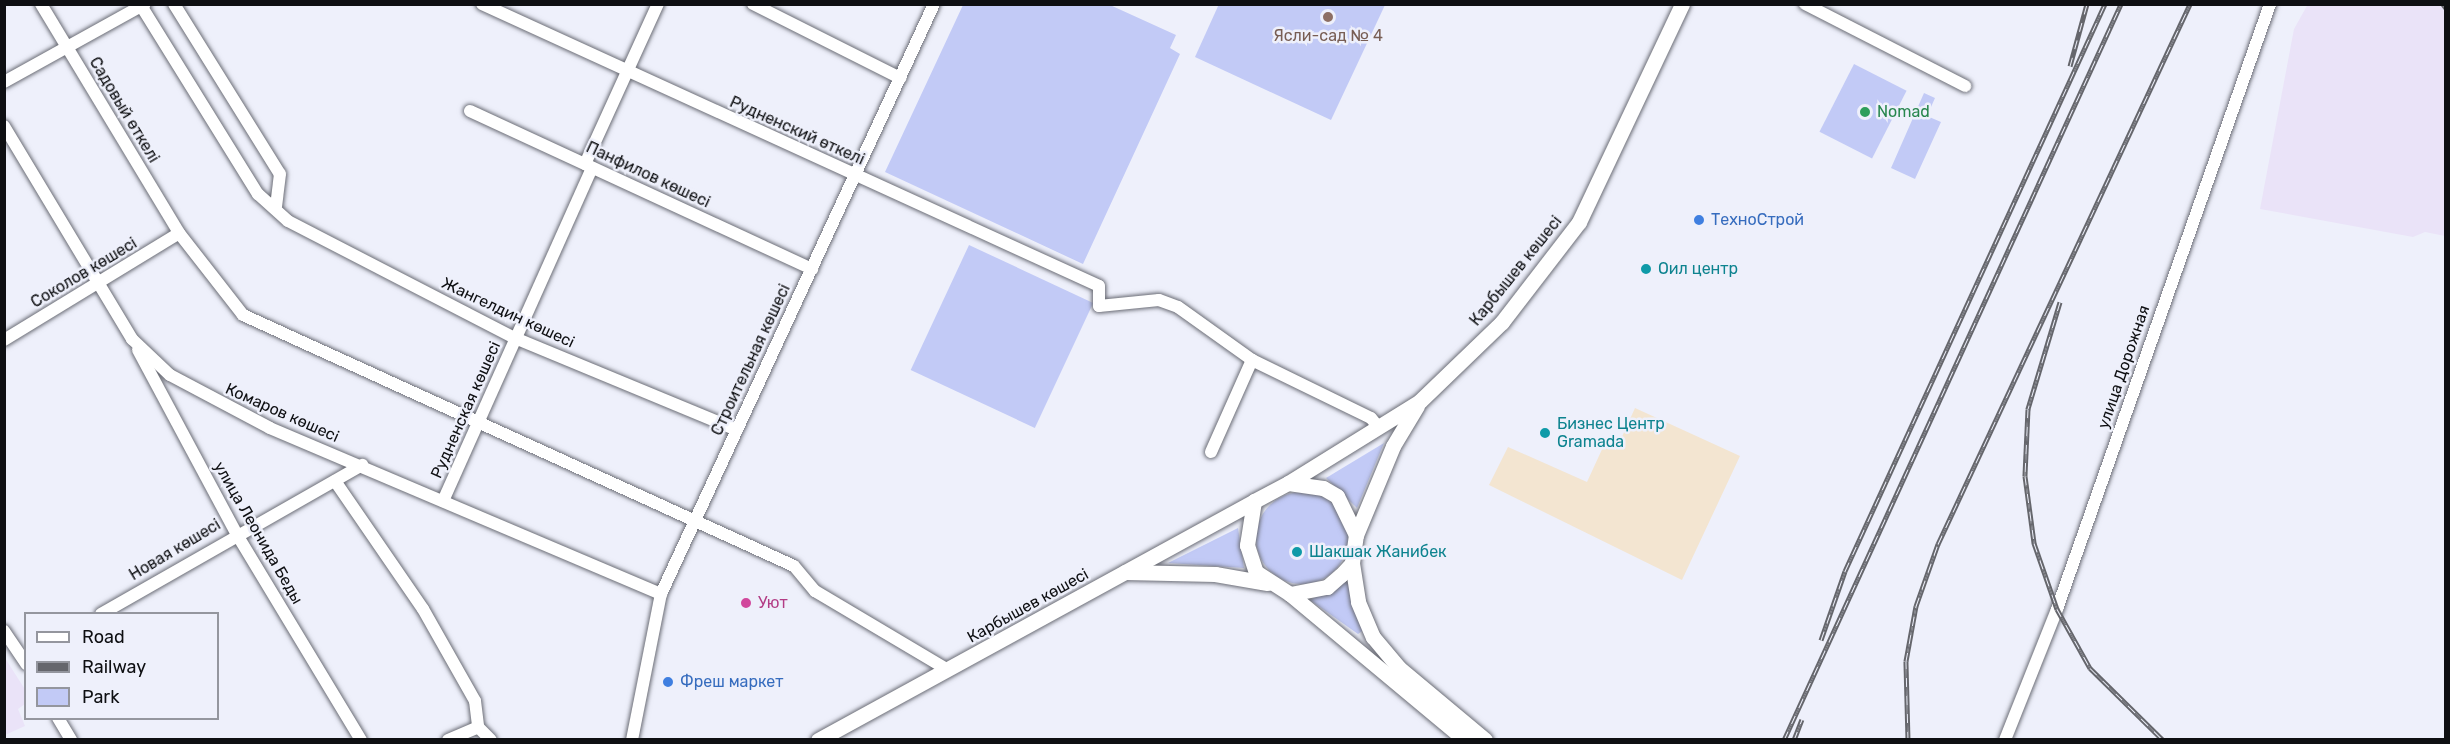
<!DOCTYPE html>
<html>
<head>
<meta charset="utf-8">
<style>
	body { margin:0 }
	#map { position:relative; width:2450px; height:744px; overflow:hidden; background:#eef0fb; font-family:Rubik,sans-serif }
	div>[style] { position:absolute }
	.commercial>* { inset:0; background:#f3e5d1 }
	.industrial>* { inset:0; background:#eae3f8 }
	.green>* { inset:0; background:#c2caf6; transform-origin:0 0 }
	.round { border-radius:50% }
	.roads { filter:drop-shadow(0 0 2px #6b6d76) drop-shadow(0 0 2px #6b6d76) }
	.minor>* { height:12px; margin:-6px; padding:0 6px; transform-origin:6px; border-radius:6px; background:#fff }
	.major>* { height:15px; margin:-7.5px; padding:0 7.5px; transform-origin:7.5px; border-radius:7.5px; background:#fff }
	.rail>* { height:5px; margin-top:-2.5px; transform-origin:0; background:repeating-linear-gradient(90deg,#eef0fb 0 9px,#65666c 0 18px); box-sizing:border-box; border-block:2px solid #65666c }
	.dots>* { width:16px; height:16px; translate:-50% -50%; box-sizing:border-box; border:3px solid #eef0fb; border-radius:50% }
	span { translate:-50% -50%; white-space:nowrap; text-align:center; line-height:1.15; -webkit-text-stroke:5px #eef0fb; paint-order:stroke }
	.education-label { font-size:16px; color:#785e54 }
	.street-label { font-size:16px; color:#0e0f12 }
	.leisure-label { font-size:16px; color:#27864d }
	.left { translate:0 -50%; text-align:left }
	.shop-label { font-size:16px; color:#366cbe }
	.culture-label { font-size:16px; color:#0d838f }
	.hotel-label { font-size:16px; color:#b23c85 }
	.frame { position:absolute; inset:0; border:6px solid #0e0f12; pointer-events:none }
	.legend { position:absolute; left:24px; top:612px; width:195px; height:108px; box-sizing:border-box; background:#eef0fb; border:2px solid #94969e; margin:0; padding:8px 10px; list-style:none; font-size:18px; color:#0e0f12 }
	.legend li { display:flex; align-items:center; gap:12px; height:30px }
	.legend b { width:30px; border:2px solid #94969e }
</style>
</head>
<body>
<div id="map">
	<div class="commercial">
		<i style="clip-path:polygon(1635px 408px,1740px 456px,1682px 580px,1489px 485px,1508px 447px,1587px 482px,1604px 445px,1616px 450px)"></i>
	</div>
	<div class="industrial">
		<i style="clip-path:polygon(2308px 4px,2445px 5px,2445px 236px,2425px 232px,2413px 237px,2260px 209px,2294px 29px)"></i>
		<i style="clip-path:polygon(5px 658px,26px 691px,25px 704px,18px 709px,25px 726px,5px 735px)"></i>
	</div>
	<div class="green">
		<i style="clip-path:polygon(1219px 4px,1385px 4px,1385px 5px,1331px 120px,1195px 57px)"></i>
		<i style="clip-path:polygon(963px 5px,1110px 5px,1176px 35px,1170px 48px,1180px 54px,1083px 264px,885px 172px)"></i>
		<i style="left:1854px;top:64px;width:59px;height:76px;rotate:27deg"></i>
		<i style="clip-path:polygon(1924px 93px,1935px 98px,1927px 116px,1941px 122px,1915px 179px,1891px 168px)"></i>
		<i style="left:969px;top:245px;width:137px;height:138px;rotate:25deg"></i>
		<i style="clip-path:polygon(1384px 443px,1357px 508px,1326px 478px)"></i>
		<i class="round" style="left:1256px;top:492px;width:92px;height:92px"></i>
		<i style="clip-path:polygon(1238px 528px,1244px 568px,1168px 563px)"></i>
		<i style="clip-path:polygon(1347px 580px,1365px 629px,1358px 634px,1310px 600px)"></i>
	</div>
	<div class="roads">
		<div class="minor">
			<i style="left:41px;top:4px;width:267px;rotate:58.9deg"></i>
			<i style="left:179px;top:233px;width:104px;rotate:52deg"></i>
			<i style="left:243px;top:315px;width:605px;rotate:24.49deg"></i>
			<i style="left:794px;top:566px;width:33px;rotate:50deg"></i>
			<i style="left:815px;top:591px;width:155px;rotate:30.7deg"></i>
			<i style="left:140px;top:4px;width:224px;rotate:58.2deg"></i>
			<i style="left:258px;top:194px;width:40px;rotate:42deg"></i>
			<i style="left:288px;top:221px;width:255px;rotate:27.3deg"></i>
			<i style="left:515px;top:338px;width:240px;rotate:22.5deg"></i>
			<i style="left:174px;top:4px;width:200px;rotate:58.1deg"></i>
			<i style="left:280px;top:174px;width:33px;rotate:97deg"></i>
			<i style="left:482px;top:4px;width:678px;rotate:24.56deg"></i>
			<i style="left:1099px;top:286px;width:20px;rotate:90deg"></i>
			<i style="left:1099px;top:306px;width:60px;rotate:-5.7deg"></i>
			<i style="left:1159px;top:300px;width:20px;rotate:20deg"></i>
			<i style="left:1178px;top:307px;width:91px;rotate:35.6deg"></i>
			<i style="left:753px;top:4px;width:165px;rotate:26.7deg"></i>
			<i style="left:1805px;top:4px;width:180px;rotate:27.1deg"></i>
			<i style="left:4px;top:82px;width:161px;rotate:-29deg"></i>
			<i style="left:470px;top:111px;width:377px;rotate:24.8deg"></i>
			<i style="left:4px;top:126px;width:249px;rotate:59deg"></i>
			<i style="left:132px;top:339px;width:52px;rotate:43.5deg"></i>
			<i style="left:170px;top:375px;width:113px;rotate:27.9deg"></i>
			<i style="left:270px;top:428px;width:425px;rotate:23deg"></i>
			<i style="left:585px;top:164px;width:176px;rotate:-65.5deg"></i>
			<i style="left:4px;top:340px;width:205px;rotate:-31.4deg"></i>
			<i style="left:138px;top:350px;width:208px;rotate:61.8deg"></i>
			<i style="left:236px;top:533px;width:242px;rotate:58.9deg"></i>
			<i style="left:1211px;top:452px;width:101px;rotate:-66deg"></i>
			<i style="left:1252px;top:360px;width:132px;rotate:26deg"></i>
			<i style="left:1371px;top:418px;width:13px;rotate:51deg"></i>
			<i style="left:335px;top:481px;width:155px;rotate:55.5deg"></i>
			<i style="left:423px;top:609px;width:106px;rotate:60.5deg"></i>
			<i style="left:475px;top:701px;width:26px;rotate:83deg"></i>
			<i style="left:478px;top:727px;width:18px;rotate:45deg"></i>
			<i style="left:443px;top:501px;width:365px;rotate:-65.9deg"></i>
			<i style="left:101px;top:614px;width:301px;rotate:-29.7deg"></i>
			<i style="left:4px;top:631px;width:40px;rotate:56deg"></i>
			<i style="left:58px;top:718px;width:26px;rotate:59deg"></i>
			<i style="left:448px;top:740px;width:33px;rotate:-23deg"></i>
			<i style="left:632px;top:740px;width:149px;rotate:-78.8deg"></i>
			<i style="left:661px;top:594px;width:650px;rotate:-65.17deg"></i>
			<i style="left:2005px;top:740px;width:141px;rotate:-68.3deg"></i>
			<i style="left:2057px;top:609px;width:641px;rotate:-70.6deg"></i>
		</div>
		<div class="major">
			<i style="left:1288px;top:483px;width:155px;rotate:-31.8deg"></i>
			<i style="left:1420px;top:401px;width:114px;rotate:-43.9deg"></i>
			<i style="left:1502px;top:322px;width:126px;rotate:-52.4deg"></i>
			<i style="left:1579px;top:222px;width:241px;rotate:-64.7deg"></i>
			<i style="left:1356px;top:535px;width:43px;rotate:-116deg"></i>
			<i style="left:1337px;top:496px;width:16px;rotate:-150deg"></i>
			<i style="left:1323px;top:488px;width:35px;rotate:-172deg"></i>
			<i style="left:1288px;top:483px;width:38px;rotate:152deg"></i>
			<i style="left:1254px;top:501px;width:45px;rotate:99deg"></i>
			<i style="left:1247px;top:545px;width:28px;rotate:72deg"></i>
			<i style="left:1256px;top:572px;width:40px;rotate:32.9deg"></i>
			<i style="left:1290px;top:594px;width:38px;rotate:-11deg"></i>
			<i style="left:1327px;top:587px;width:18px;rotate:-41deg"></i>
			<i style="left:1341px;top:575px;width:16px;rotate:-47deg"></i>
			<i style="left:1352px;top:563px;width:28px;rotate:-82deg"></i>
			<i style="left:1356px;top:535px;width:96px;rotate:-67.4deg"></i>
			<i style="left:1393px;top:446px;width:47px;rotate:-59deg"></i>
			<i style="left:1352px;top:563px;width:39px;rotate:81deg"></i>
			<i style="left:1358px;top:602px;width:38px;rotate:67deg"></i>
			<i style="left:1373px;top:637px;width:40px;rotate:50deg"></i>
			<i style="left:1399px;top:668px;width:112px;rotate:39.9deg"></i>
			<i style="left:1125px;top:572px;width:90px;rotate:1.3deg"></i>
			<i style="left:1215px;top:574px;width:53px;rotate:9.8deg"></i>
			<i style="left:1290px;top:594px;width:228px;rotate:39.8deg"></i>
			<i style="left:818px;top:740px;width:497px;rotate:-28.7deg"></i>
		</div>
	</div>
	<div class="rail">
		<i style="left:2443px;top:4px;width:5px;rotate:53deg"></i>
		<i style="left:2070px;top:66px;width:64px;rotate:-74.7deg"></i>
		<i style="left:2060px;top:302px;width:112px;rotate:106.7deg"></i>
		<i style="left:2028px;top:409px;width:67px;rotate:92.6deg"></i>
		<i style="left:2025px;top:476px;width:68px;rotate:82.3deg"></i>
		<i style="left:2034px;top:543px;width:70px;rotate:70.8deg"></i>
		<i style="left:2057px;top:609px;width:68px;rotate:60.8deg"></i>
		<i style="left:2090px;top:668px;width:103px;rotate:44.6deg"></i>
		<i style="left:1821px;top:640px;width:73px;rotate:-70.8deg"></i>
		<i style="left:1845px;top:571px;width:624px;rotate:-65.37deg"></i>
		<i style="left:1784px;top:740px;width:809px;rotate:-65.4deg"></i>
		<i style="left:1794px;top:740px;width:22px;rotate:-69deg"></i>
		<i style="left:1908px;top:740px;width:79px;rotate:-91.5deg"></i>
		<i style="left:1906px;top:661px;width:56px;rotate:-79.7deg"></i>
		<i style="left:1916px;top:606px;width:66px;rotate:-70.5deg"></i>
		<i style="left:1938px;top:544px;width:596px;rotate:-64.98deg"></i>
	</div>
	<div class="dots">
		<i style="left:1328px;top:17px;background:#8d6e63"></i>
		<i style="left:1865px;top:112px;background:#2e9e5b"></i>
		<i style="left:1699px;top:220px;background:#3f7fe0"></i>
		<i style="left:1646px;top:269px;background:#0f9aa8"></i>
		<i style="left:1545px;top:433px;background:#0f9aa8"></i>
		<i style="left:1297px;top:552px;background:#0f9aa8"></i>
		<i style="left:746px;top:603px;background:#d1479c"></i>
		<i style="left:668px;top:682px;background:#3f7fe0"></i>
	</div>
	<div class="education-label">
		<span style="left:1328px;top:36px">Ясли-сад № 4</span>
	</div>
	<div class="street-label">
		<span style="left:124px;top:110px;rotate:59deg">Садовый өткелі</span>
		<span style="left:797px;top:131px;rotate:24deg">Рудненский өткелі</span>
		<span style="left:648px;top:175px;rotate:25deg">Панфилов көшесі</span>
		<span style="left:1516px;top:271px;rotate:-51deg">Карбышев көшесі</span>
		<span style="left:84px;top:273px;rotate:-31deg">Соколов көшесі</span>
		<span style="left:508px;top:313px;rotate:25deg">Жангелдин көшесі</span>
		<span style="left:751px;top:360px;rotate:-65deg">Строительная көшесі</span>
		<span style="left:2124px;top:367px;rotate:-71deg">улица Дорожная</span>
		<span style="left:466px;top:410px;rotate:-66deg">Рудненская көшесі</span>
		<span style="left:282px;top:413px;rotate:24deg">Комаров көшесі</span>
		<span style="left:258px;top:533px;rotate:60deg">улица Леонида Беды</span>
		<span style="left:175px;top:550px;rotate:-31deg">Новая көшесі</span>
		<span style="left:1028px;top:606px;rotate:-29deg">Карбышев көшесі</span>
	</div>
	<div class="leisure-label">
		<span class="left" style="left:1877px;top:112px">Nomad</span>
	</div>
	<div class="shop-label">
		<span class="left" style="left:1711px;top:220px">ТехноСтрой</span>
		<span class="left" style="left:680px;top:682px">Фреш маркет</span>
	</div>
	<div class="culture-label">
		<span class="left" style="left:1658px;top:269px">Оил центр</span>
		<span class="left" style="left:1557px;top:433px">Бизнес Центр<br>Gramada</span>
		<span class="left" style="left:1309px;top:552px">Шакшак Жанибек</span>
	</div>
	<div class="hotel-label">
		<span class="left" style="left:758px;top:603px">Уют</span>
	</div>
	<div class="frame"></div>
	<ul class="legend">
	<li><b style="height:8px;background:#fff"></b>Road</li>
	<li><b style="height:8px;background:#65666c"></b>Railway</li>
	<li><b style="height:16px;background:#c2caf6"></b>Park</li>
	</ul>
</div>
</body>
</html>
